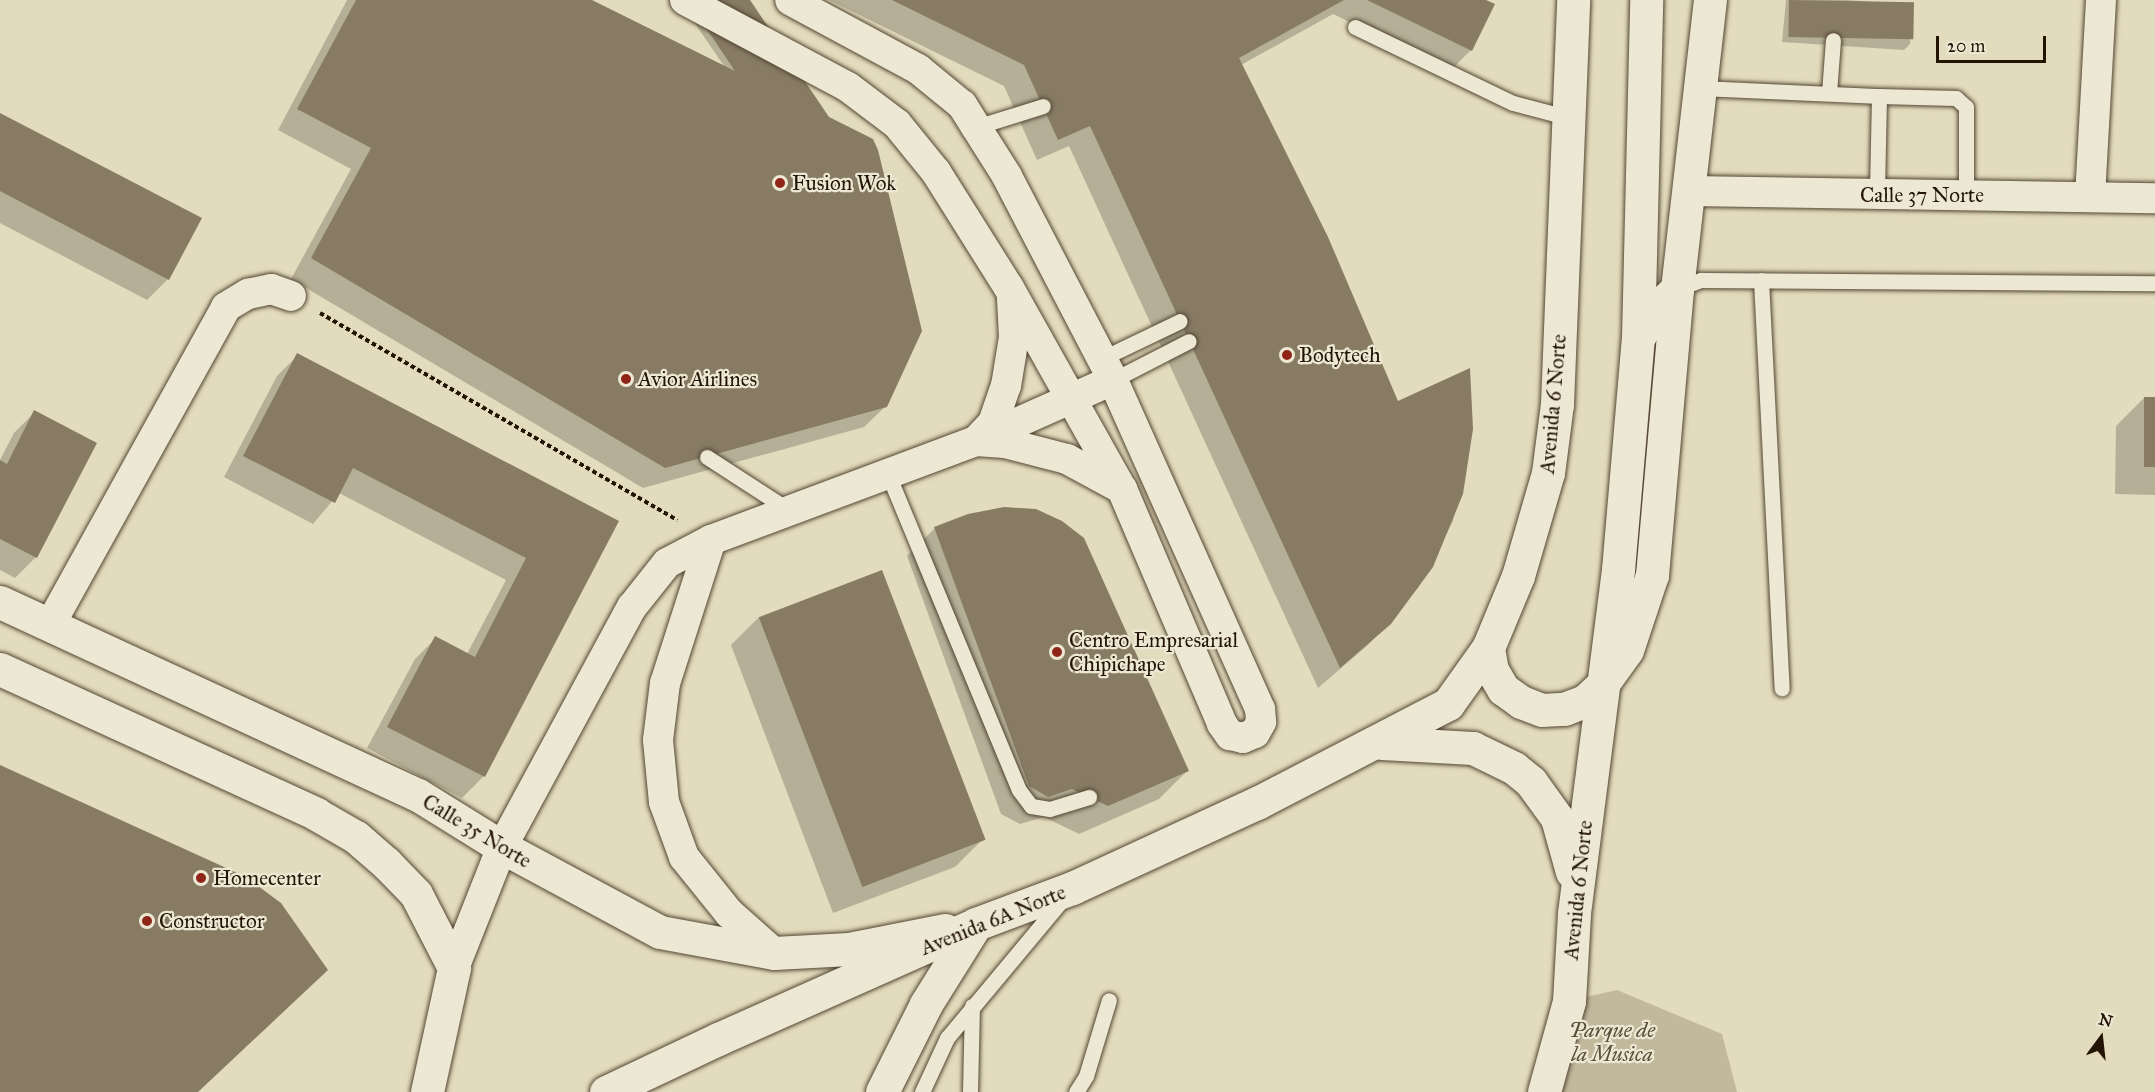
<!DOCTYPE html>
<html>
<head>
<meta charset="utf-8">
<style>
	body { margin:0 }
	#map { position:relative; width:2155px; height:1092px; overflow:hidden; background:#e3dbbd; font-family:"IM FELL Great Primer",serif }
	div>[style] { position:absolute }
	.green>* { inset:0; background:#c2b99d }
	.shadow>* { inset:0; background:#0003 }
	.building>* { inset:0; background:#877b64; transform-origin:0 0 }
	.path>* { height:4px; margin-top:-2px; transform-origin:0; background:repeating-linear-gradient(90deg,#231403 0 4.5px,transparent 0 7.5px) }
	.roads { filter:drop-shadow(0 0 2px #534632) drop-shadow(0 0 2px #534632) }
	.service>* { height:15px; margin:-7.5px; padding:0 7.5px; transform-origin:7.5px; border-radius:7.5px; background:#ede8d4 }
	.minor>* { height:30px; margin:-15px; padding:0 15px; transform-origin:15px; border-radius:15px; background:#ede8d4 }
	.tertiary>* { height:33px; margin:-16.5px; padding:0 16.5px; transform-origin:16.5px; border-radius:16.5px; background:#ede8d4 }
	.secondary>* { height:33px; margin:-16.5px; padding:0 16.5px; transform-origin:16.5px; border-radius:16.5px; background:#ede8d4 }
	.dots>* { width:16px; height:16px; translate:-50% -50%; box-sizing:border-box; border:3px solid #ede8d4; border-radius:50% }
	span { translate:-50% -50%; white-space:nowrap; text-align:center; line-height:1.15; -webkit-text-stroke:4.5px #ede8d4; paint-order:stroke }
	.poi-label { font-size:21px; color:#231403 }
	.left { translate:0 -50%; text-align:left }
	.street-label { font-size:21px; color:#231403 }
	.park-label { font-size:21px; color:#5b4e39; font-style:italic }
	.north { position:absolute; left:2071px; top:1008px; width:60px; height:60px; -webkit-text-stroke:4px #ede8d4; paint-order:stroke; rotate:15deg; font-size:16px; font-weight:700; line-height:24px; text-align:center; color:#231403 }
	.north::after { content:''; display:block; margin:auto; width:21px; height:27px; background:#231403; clip-path:polygon(50% 0,100% 100%,50% 72%,0 100%) }
	.scale { position:absolute; left:1936px; top:36px; width:110px; height:27px; box-sizing:border-box; border:3px solid #231403; border-top:0; padding-left:8px; font-size:18px; line-height:21px; white-space:nowrap; color:#231403; -webkit-text-stroke:4px #ede8d4; paint-order:stroke }
</style>
</head>
<body>
<div id="map">
	<div class="green">
		<i style="clip-path:polygon(1617px 990px,1722px 1034px,1737px 1092px,1544px 1092px,1569px 1001px)"></i>
	</div>
	<div class="shadow">
		<i style="clip-path:polygon(347px 0,590px 0,724px 66px,679px 0,749px 0,886px 406px,864px 427px,643px 488px,291px 279px,351px 169px,278px 130px)"></i>
		<i style="clip-path:polygon(829px 0,1483px 0,1471px 50px,1450px 71px,1333px 14px,1241px 65px,1397px 403px,1470px 448px,1453px 521px,1418px 588px,1368px 645px,1318px 688px,1069px 146px,1037px 160px,1004px 86px)"></i>
		<i style="clip-path:polygon(1848px 0,1912px 5px,1910px 44px,1904px 50px,1782px 42px,1786px 0)"></i>
		<i style="clip-path:polygon(0 115px,168px 279px,147px 300px,0 223px)"></i>
		<i style="clip-path:polygon(298px 355px,617px 521px,483px 777px,462px 798px,367px 748px,415px 659px,436px 638px,467px 654px,506px 580px,339px 493px,313px 524px,224px 477px,277px 376px)"></i>
		<i style="clip-path:polygon(2144px 398px,2155px 399px,2155px 495px,2115px 494px,2116px 426px)"></i>
		<i style="clip-path:polygon(35px 412px,36px 557px,15px 578px,0 570px,0 460px,14px 433px)"></i>
		<i style="clip-path:polygon(935px 528px,1083px 539px,1187px 771px,1159px 799px,1079px 834px,1044px 817px,1020px 824px,1001px 814px,907px 556px)"></i>
		<i style="clip-path:polygon(759px 617px,983px 839px,955px 867px,833px 913px,731px 645px)"></i>
	</div>
	<div class="building">
		<i style="clip-path:polygon(356px 0,592px 0,735px 71px,687px 0,750px 0,829px 117px,873px 139px,878px 150px,922px 331px,887px 407px,665px 468px,311px 258px,371px 148px,297px 109px)"></i>
		<i style="clip-path:polygon(892px 0,1344px 0,1239px 58px,1328px 237px,1398px 401px,1470px 368px,1473px 429px,1463px 494px,1433px 567px,1391px 624px,1340px 668px,1090px 126px,1058px 140px,1024px 65px)"></i>
		<i style="clip-path:polygon(1367px 0,1486px 0,1495px 4px,1472px 51px)"></i>
		<i style="left:1789px;top:0;width:125px;height:37px;rotate:1deg"></i>
		<i style="clip-path:polygon(0 113px,202px 218px,169px 280px,0 191px)"></i>
		<i style="clip-path:polygon(297px 353px,619px 521px,485px 777px,387px 727px,435px 636px,475px 657px,526px 558px,353px 468px,335px 503px,243px 456px)"></i>
		<i style="left:2144px;top:397px;width:11px;height:70px"></i>
		<i style="clip-path:polygon(34px 410px,97px 443px,37px 558px,0 539px,0 460px,7px 464px)"></i>
		<i style="clip-path:polygon(1004px 507px,1036px 509px,1062px 521px,1084px 538px,1189px 771px,1108px 806px,1072px 789px,1048px 797px,1029px 786px,934px 527px,968px 514px)"></i>
		<i style="left:882px;top:570px;width:289px;height:132px;rotate:69deg"></i>
		<i style="clip-path:polygon(0 765px,246px 877px,281px 903px,328px 970px,198px 1092px,0 1092px)"></i>
	</div>
	<div class="path">
		<i style="left:320px;top:313px;width:413px;rotate:30.1deg"></i>
	</div>
	<div class="roads">
		<div class="service">
			<i style="left:1355px;top:27px;width:175px;rotate:25.7deg"></i>
			<i style="left:1513px;top:103px;width:55px;rotate:14.8deg"></i>
			<i style="left:1702px;top:88px;width:177px;rotate:2.6deg"></i>
			<i style="left:1879px;top:96px;width:99px;rotate:91.2deg"></i>
			<i style="left:1829px;top:93px;width:53px;rotate:-85.7deg"></i>
			<i style="left:1879px;top:96px;width:77px;rotate:1.5deg"></i>
			<i style="left:1956px;top:98px;width:13px;rotate:42deg"></i>
			<i style="left:1966px;top:107px;width:88px;rotate:90deg"></i>
			<i style="left:976px;top:127px;width:70px;rotate:-17.4deg"></i>
			<i style="left:1761px;top:280px;width:409px;rotate:87.1deg"></i>
			<i style="left:1677px;top:289px;width:26px;rotate:-21deg"></i>
			<i style="left:1701px;top:280px;width:454px;rotate:0.4deg"></i>
			<i style="left:1103px;top:358px;width:85px;rotate:-25.7deg"></i>
			<i style="left:1113px;top:380px;width:85px;rotate:-27.2deg"></i>
			<i style="left:707px;top:457px;width:99px;rotate:33deg"></i>
			<i style="left:888px;top:474px;width:342px;rotate:67.5deg"></i>
			<i style="left:1019px;top:790px;width:20px;rotate:53deg"></i>
			<i style="left:1031px;top:806px;width:19px;rotate:9deg"></i>
			<i style="left:1050px;top:809px;width:41px;rotate:-17.1deg"></i>
			<i style="left:922px;top:1092px;width:60px;rotate:-65.2deg"></i>
			<i style="left:947px;top:1038px;width:181px;rotate:-50.2deg"></i>
			<i style="left:970px;top:1092px;width:86px;rotate:-88.7deg"></i>
			<i style="left:1076px;top:1092px;width:19px;rotate:-58deg"></i>
			<i style="left:1086px;top:1076px;width:79px;rotate:-73.2deg"></i>
		</div>
		<div class="minor">
			<i style="left:685px;top:0;width:185px;rotate:28.1deg"></i>
			<i style="left:848px;top:87px;width:61px;rotate:37.1deg"></i>
			<i style="left:897px;top:124px;width:62px;rotate:50.9deg"></i>
			<i style="left:936px;top:172px;width:137px;rotate:57.8deg"></i>
			<i style="left:1009px;top:288px;width:231px;rotate:60.7deg"></i>
			<i style="left:1122px;top:489px;width:255px;rotate:66.9deg"></i>
			<i style="left:1222px;top:724px;width:14px;rotate:54deg"></i>
			<i style="left:1230px;top:735px;width:13px;rotate:13deg"></i>
			<i style="left:1243px;top:738px;width:13px;rotate:-23deg"></i>
			<i style="left:1255px;top:733px;width:13px;rotate:-61deg"></i>
			<i style="left:1261px;top:722px;width:13px;rotate:-94deg"></i>
			<i style="left:1260px;top:709px;width:360px;rotate:-114.1deg"></i>
			<i style="left:1113px;top:380px;width:230px;rotate:-117.5deg"></i>
			<i style="left:1007px;top:176px;width:58px;rotate:-122.3deg"></i>
			<i style="left:976px;top:127px;width:26px;rotate:-122deg"></i>
			<i style="left:962px;top:105px;width:57px;rotate:-140.7deg"></i>
			<i style="left:918px;top:69px;width:145px;rotate:-151.7deg"></i>
			<i style="left:1689px;top:191px;width:466px;rotate:0.9deg"></i>
			<i style="left:2090px;top:197px;width:197px;rotate:-86.8deg"></i>
			<i style="left:976px;top:441px;width:25px;rotate:-47deg"></i>
			<i style="left:993px;top:423px;width:39px;rotate:-71deg"></i>
			<i style="left:1006px;top:386px;width:50px;rotate:-80.7deg"></i>
			<i style="left:1014px;top:337px;width:39px;rotate:-93deg"></i>
			<i style="left:976px;top:441px;width:29px;rotate:4deg"></i>
			<i style="left:1005px;top:443px;width:64px;rotate:14.5deg"></i>
			<i style="left:1067px;top:459px;width:63px;rotate:28.6deg"></i>
			<i style="left:711px;top:540px;width:150px;rotate:107.8deg"></i>
			<i style="left:665px;top:683px;width:57px;rotate:97deg"></i>
			<i style="left:658px;top:740px;width:62px;rotate:84.5deg"></i>
			<i style="left:664px;top:802px;width:59px;rotate:70deg"></i>
			<i style="left:684px;top:857px;width:72px;rotate:51.2deg"></i>
			<i style="left:729px;top:913px;width:60px;rotate:41.6deg"></i>
			<i style="left:50px;top:625px;width:363px;rotate:-61deg"></i>
			<i style="left:226px;top:307px;width:26px;rotate:-31deg"></i>
			<i style="left:248px;top:294px;width:24px;rotate:-12deg"></i>
			<i style="left:271px;top:289px;width:21px;rotate:19deg"></i>
			<i style="left:454px;top:968px;width:130px;rotate:-68.4deg"></i>
			<i style="left:502px;top:847px;width:273px;rotate:-61.6deg"></i>
			<i style="left:632px;top:607px;width:56px;rotate:-51.5deg"></i>
			<i style="left:667px;top:563px;width:50px;rotate:-27.6deg"></i>
			<i style="left:711px;top:540px;width:283px;rotate:-20.5deg"></i>
			<i style="left:976px;top:441px;width:150px;rotate:-24deg"></i>
		</div>
		<div class="tertiary">
			<i style="left:0;top:602px;width:460px;rotate:24.8deg"></i>
			<i style="left:418px;top:795px;width:99px;rotate:31.8deg"></i>
			<i style="left:502px;top:847px;width:179px;rotate:28.3deg"></i>
			<i style="left:660px;top:932px;width:116px;rotate:10.4deg"></i>
			<i style="left:774px;top:953px;width:75px;rotate:-3.1deg"></i>
			<i style="left:849px;top:949px;width:98px;rotate:-11.2deg"></i>
			<i style="left:0;top:669px;width:348px;rotate:24.6deg"></i>
			<i style="left:316px;top:814px;width:46px;rotate:29.9deg"></i>
			<i style="left:356px;top:837px;width:40px;rotate:41deg"></i>
			<i style="left:386px;top:863px;width:43px;rotate:45.9deg"></i>
			<i style="left:416px;top:894px;width:83px;rotate:62.8deg"></i>
			<i style="left:454px;top:968px;width:127px;rotate:102.3deg"></i>
			<i style="left:1601px;top:686px;width:44px;rotate:-54.2deg"></i>
			<i style="left:1627px;top:650px;width:79px;rotate:-71.6deg"></i>
			<i style="left:1652px;top:575px;width:287px;rotate:-85deg"></i>
			<i style="left:1677px;top:289px;width:291px;rotate:-83.5deg"></i>
			<i style="left:882px;top:1092px;width:98px;rotate:-63.4deg"></i>
			<i style="left:926px;top:1004px;width:94px;rotate:-58deg"></i>
		</div>
		<div class="secondary">
			<i style="left:1638px;top:338px;width:34px;rotate:-58deg"></i>
			<i style="left:1656px;top:309px;width:29px;rotate:-44deg"></i>
			<i style="left:1488px;top:648px;width:22px;rotate:80deg"></i>
			<i style="left:1492px;top:670px;width:22px;rotate:60deg"></i>
			<i style="left:1503px;top:689px;width:22px;rotate:36deg"></i>
			<i style="left:1521px;top:702px;width:22px;rotate:21deg"></i>
			<i style="left:1542px;top:710px;width:22px;rotate:-3deg"></i>
			<i style="left:1564px;top:709px;width:22px;rotate:-21deg"></i>
			<i style="left:1585px;top:701px;width:22px;rotate:-43deg"></i>
			<i style="left:1382px;top:743px;width:91px;rotate:3.1deg"></i>
			<i style="left:1473px;top:748px;width:46px;rotate:26deg"></i>
			<i style="left:1514px;top:768px;width:22px;rotate:39deg"></i>
			<i style="left:1531px;top:782px;width:44px;rotate:54.2deg"></i>
			<i style="left:1557px;top:818px;width:56px;rotate:74.5deg"></i>
			<i style="left:606px;top:1092px;width:124px;rotate:-25.3deg"></i>
			<i style="left:718px;top:1039px;width:282px;rotate:-24deg"></i>
			<i style="left:976px;top:924px;width:103px;rotate:-20.6deg"></i>
			<i style="left:1072px;top:888px;width:204px;rotate:-24.7deg"></i>
			<i style="left:1257px;top:803px;width:215px;rotate:-27.4deg"></i>
			<i style="left:1448px;top:704px;width:69px;rotate:-54.5deg"></i>
			<i style="left:1488px;top:648px;width:78px;rotate:-67.4deg"></i>
			<i style="left:1518px;top:576px;width:107px;rotate:-73.8deg"></i>
			<i style="left:1548px;top:473px;width:70px;rotate:-82.6deg"></i>
			<i style="left:1557px;top:404px;width:404px;rotate:-87.7deg"></i>
			<i style="left:1544px;top:1092px;width:94px;rotate:-74.6deg"></i>
			<i style="left:1569px;top:1001px;width:88px;rotate:-86.7deg"></i>
			<i style="left:1574px;top:913px;width:346px;rotate:-82.7deg"></i>
			<i style="left:1618px;top:570px;width:233px;rotate:-85.1deg"></i>
			<i style="left:1638px;top:338px;width:338px;rotate:-88.6deg"></i>
		</div>
	</div>
	<div class="dots">
		<i style="left:780px;top:183px;background:#8f2418"></i>
		<i style="left:1287px;top:355px;background:#8f2418"></i>
		<i style="left:626px;top:379px;background:#8f2418"></i>
		<i style="left:1057px;top:652px;background:#8f2418"></i>
		<i style="left:201px;top:878px;background:#8f2418"></i>
		<i style="left:147px;top:921px;background:#8f2418"></i>
	</div>
	<div class="poi-label">
		<span class="left" style="left:792px;top:183px">Fusion Wok</span>
		<span class="left" style="left:1299px;top:355px">Bodytech</span>
		<span class="left" style="left:638px;top:379px">Avior Airlines</span>
		<span class="left" style="left:1069px;top:652px">Centro Empresarial<br>Chipichape</span>
		<span class="left" style="left:213px;top:878px">Homecenter</span>
		<span class="left" style="left:159px;top:921px">Constructor</span>
	</div>
	<div class="street-label">
		<span style="left:1922px;top:195px">Calle 37 Norte</span>
		<span style="left:1553px;top:404px;rotate:-85deg">Avenida 6 Norte</span>
		<span style="left:477px;top:831px;rotate:31deg">Calle 35 Norte</span>
		<span style="left:1578px;top:890px;rotate:-84deg">Avenida 6 Norte</span>
		<span style="left:993px;top:920px;rotate:-22deg">Avenida 6A Norte</span>
	</div>
	<div class="park-label">
		<span style="left:1612px;top:1042px">Parque de<br>la Musica</span>
	</div>
	<div class="north">N</div>
	<div class="scale">20 m</div>
</div>
</body>
</html>
